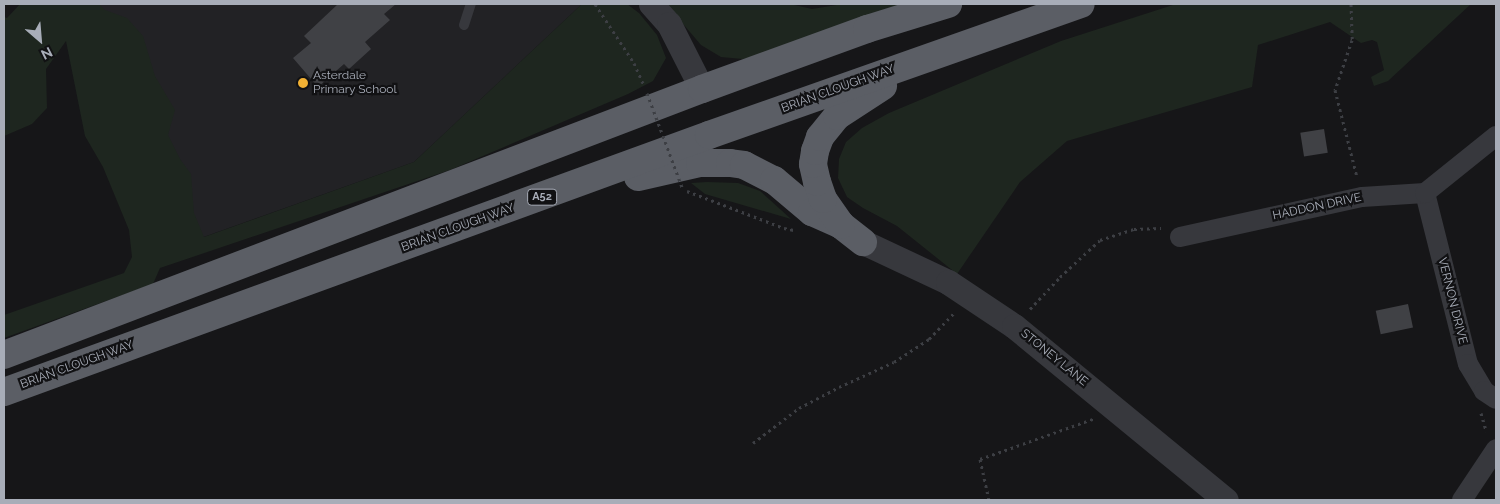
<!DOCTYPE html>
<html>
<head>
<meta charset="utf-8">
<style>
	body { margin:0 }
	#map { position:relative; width:1500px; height:504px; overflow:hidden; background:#161618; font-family:Raleway,sans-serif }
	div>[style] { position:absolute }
	.built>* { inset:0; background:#222225 }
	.green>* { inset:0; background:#1e261f }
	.building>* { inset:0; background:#404145; transform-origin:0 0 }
	.path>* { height:3px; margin-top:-1.5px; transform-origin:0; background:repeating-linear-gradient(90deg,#3d3f44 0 2.5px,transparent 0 6.5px) }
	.service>* { height:10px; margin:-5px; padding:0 5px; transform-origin:5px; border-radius:5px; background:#37383d }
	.minor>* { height:20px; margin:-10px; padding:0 10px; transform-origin:10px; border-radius:10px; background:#37383d }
	.tertiary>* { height:25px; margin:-12.5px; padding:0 12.5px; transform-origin:12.5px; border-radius:12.5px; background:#37383d }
	.trunk>* { height:28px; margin:-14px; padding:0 14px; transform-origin:14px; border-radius:14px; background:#5b5e65 }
	.path-bridge>* { height:3px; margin-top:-1.5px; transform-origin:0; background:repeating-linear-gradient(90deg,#3d3f44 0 2.5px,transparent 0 6.5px) }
	.dots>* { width:14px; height:14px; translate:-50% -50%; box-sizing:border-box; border:2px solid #111113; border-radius:50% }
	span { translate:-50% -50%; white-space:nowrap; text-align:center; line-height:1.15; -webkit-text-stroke:4.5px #111113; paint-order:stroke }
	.shield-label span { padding:1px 4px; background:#111113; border:1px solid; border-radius:4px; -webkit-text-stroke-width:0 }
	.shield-label { font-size:11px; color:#a8adb8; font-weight:700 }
	.poi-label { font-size:12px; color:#a8adb8 }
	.left { translate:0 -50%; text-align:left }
	.street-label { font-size:12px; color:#a8adb8 }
	.frame { position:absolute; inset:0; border:5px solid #a8adb8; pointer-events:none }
	.north { position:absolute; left:15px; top:15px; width:50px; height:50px; -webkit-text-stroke:4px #111113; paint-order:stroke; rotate:153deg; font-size:14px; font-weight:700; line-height:20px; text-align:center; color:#a8adb8 }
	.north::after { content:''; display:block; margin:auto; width:18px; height:22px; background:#a8adb8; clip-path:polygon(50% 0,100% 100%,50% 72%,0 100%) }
</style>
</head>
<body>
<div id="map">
	<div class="built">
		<i style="clip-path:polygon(70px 4px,582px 4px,414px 162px,184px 244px)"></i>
	</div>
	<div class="green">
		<i style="clip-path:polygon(20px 4px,99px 4px,105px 10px,127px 18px,143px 36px,155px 76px,175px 110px,168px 135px,180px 159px,191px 174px,194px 213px,204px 237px,414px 162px,582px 4px,627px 4px,639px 13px,657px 35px,666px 58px,653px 81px,628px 94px,450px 170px,160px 268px,153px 284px,4px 338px,4px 315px,124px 273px,132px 257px,129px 230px,103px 167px,85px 136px,66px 41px,46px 69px,47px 108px,32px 124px,4px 136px,4px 17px,7px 18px)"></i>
		<i style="clip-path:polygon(666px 4px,790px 4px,812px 9px,843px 4px,909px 4px,768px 54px,743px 59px,721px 57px,701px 45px)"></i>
		<i style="clip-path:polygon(1176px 4px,1471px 4px,1388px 81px,1374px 86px,1371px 77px,1384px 70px,1377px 42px,1372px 40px,1361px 43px,1330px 22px,1258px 45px,1252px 87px,1067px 141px,1020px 182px,957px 274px,897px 226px,863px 208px,847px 197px,838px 178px,839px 159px,846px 142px,862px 128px,889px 113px,1061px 41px)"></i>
		<i style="clip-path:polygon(707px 182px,738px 183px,760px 191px,791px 219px,705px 194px,691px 183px)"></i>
	</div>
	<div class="building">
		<i style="clip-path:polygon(338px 4px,396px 4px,384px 14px,390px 20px,365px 42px,371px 49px,349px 69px,344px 64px,318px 87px,293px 58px,311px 43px,304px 36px)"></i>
		<i style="left:1324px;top:129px;width:24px;height:24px;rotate:81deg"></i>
		<i style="left:1408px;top:304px;width:24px;height:33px;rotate:78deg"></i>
	</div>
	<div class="path">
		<i style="left:595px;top:4px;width:71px;rotate:56.5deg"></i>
		<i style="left:634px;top:63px;width:24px;rotate:66deg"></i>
		<i style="left:1351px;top:4px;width:36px;rotate:88deg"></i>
		<i style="left:1352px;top:40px;width:53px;rotate:108.8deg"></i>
		<i style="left:1335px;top:90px;width:90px;rotate:75.8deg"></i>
		<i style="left:687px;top:191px;width:104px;rotate:20.9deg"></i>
		<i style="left:784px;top:228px;width:10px;rotate:11deg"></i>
		<i style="left:1030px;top:309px;width:44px;rotate:-46.8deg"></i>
		<i style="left:1060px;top:277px;width:54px;rotate:-42.8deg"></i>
		<i style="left:1100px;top:240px;width:36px;rotate:-18deg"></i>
		<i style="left:1134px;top:229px;width:27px;rotate:-2deg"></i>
		<i style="left:1481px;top:413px;width:19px;rotate:74deg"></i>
		<i style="left:753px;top:443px;width:58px;rotate:-37.3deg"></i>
		<i style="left:799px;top:408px;width:45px;rotate:-27.7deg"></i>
		<i style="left:839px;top:387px;width:60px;rotate:-24.4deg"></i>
		<i style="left:894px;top:362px;width:42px;rotate:-33.3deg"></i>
		<i style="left:929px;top:339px;width:35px;rotate:-46deg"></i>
		<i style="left:989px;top:500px;width:42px;rotate:-102.4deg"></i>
		<i style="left:980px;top:459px;width:120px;rotate:-19.5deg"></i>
	</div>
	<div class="service">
		<i style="left:464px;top:25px;width:22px;rotate:-72deg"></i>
	</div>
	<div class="minor">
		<i style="left:1425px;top:193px;width:176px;rotate:75.9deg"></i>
		<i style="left:1468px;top:364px;width:31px;rotate:59deg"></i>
		<i style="left:1484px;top:391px;width:14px;rotate:34deg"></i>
		<i style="left:1180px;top:237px;width:186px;rotate:-12.4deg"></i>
		<i style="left:1362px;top:197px;width:63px;rotate:-3.6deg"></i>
		<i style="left:1425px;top:193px;width:91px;rotate:-38.8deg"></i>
		<i style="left:1462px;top:500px;width:61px;rotate:-56.3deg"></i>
	</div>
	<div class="tertiary">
		<i style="left:651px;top:4px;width:27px;rotate:48deg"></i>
		<i style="left:669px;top:24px;width:73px;rotate:63.1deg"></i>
		<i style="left:863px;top:242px;width:94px;rotate:25.2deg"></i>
		<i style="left:948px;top:282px;width:79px;rotate:33.7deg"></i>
		<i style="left:1014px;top:326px;width:274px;rotate:39.4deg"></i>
	</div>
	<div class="trunk">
		<i style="left:638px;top:177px;width:64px;rotate:-12.7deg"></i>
		<i style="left:700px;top:163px;width:30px"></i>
		<i style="left:730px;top:163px;width:14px;rotate:8deg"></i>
		<i style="left:744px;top:165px;width:34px;rotate:27deg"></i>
		<i style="left:774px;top:180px;width:50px;rotate:40.1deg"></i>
		<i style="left:812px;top:212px;width:32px;rotate:24deg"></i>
		<i style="left:841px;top:225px;width:28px;rotate:38deg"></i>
		<i style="left:841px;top:225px;width:32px;rotate:-125deg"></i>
		<i style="left:823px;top:199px;width:18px;rotate:-109deg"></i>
		<i style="left:817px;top:182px;width:18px;rotate:-103deg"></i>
		<i style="left:813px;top:164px;width:13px;rotate:-81deg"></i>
		<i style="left:815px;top:151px;width:15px;rotate:-70deg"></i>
		<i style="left:820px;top:137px;width:27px;rotate:-51deg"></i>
		<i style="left:837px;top:116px;width:55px;rotate:-33.1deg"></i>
		<i style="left:4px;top:355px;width:747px;rotate:-20.86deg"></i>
		<i style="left:702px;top:89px;width:176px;rotate:-20deg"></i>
		<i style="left:867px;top:29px;width:85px;rotate:-17.2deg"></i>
		<i style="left:4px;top:392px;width:750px;rotate:-20.03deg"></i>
		<i style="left:709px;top:135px;width:394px;rotate:-19.4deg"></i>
	</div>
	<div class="path-bridge">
		<i style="left:647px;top:93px;width:103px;rotate:69.6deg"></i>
	</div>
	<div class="dots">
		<i style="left:303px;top:83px;background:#f2b134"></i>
	</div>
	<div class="shield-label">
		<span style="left:542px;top:197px">A52</span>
	</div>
	<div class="poi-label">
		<span class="left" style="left:313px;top:83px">Asterdale<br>Primary School</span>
	</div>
	<div class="street-label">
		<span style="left:838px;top:89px;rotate:-20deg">BRIAN CLOUGH WAY</span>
		<span style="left:1317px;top:207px;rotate:-12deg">HADDON DRIVE</span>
		<span style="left:458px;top:228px;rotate:-20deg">BRIAN CLOUGH WAY</span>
		<span style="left:1452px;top:301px;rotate:76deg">VERNON DRIVE</span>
		<span style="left:1054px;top:358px;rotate:39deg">STONEY LANE</span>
		<span style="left:77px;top:365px;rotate:-20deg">BRIAN CLOUGH WAY</span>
	</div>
	<div class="frame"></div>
	<div class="north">N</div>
</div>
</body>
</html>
